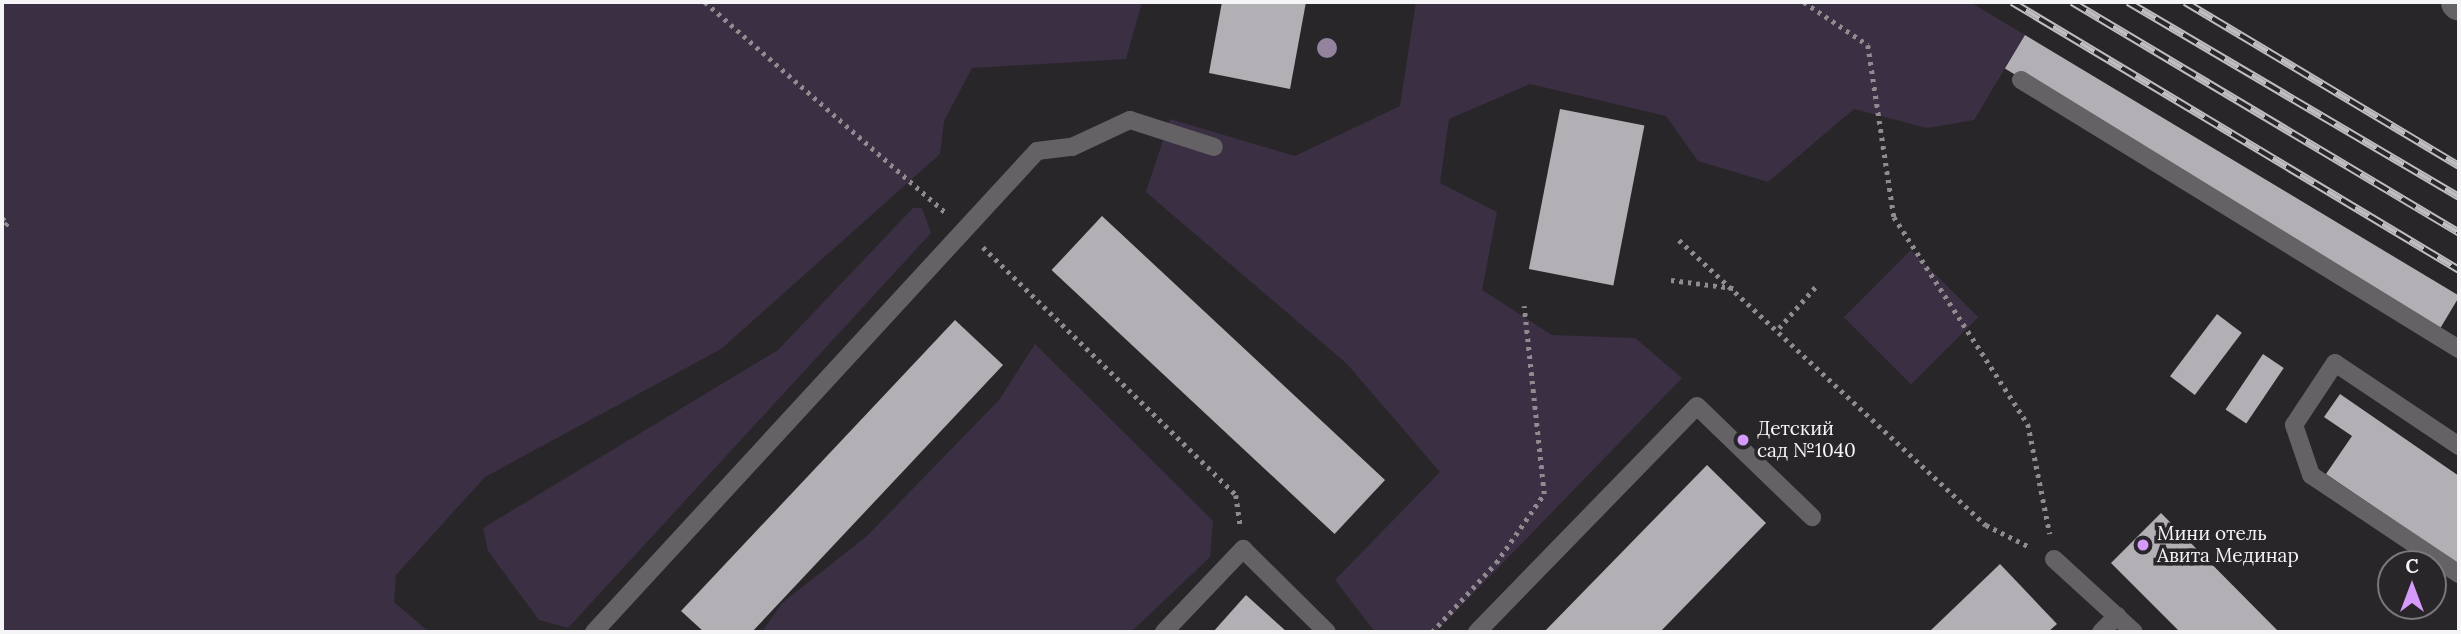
<!DOCTYPE html>
<html>
<head>
<meta charset="utf-8">
<style>
	body { margin:0 }
	#map { position:relative; width:2461px; height:634px; overflow:hidden; background:#29262a; font-family:Lora,serif }
	div>[style] { position:absolute }
	.green>* { inset:0; background:#3b2f43; transform-origin:0 0 }
	.building>* { inset:0; background:#b3b0b5; transform-origin:0 0 }
	.path>* { height:4.5px; margin-top:-2.25px; transform-origin:0; background:repeating-linear-gradient(90deg,#8e8c8f 0 3.5px,transparent 0 8.5px) }
	.lane>* { height:18px; margin:-9px; padding:0 9px; transform-origin:9px; border-radius:9px; background:#656266 }
	.street>* { height:35px; margin:-17.5px; padding:0 17.5px; transform-origin:17.5px; border-radius:17.5px; background:#656266 }
	.rail>* { height:8px; margin-top:-4px; transform-origin:0; background:repeating-linear-gradient(90deg,#29262a 0 16px,#bfbdc0 0 32px); box-sizing:border-box; border-block:2px solid #bfbdc0 }
	.trees>* { width:20px; height:20px; margin:-10px; border-radius:50%; background:#93839e }
	.dots>* { width:19px; height:19px; translate:-50% -50%; box-sizing:border-box; border:4px solid #29262a; border-radius:50% }
	span { translate:-50% -50%; white-space:nowrap; text-align:center; line-height:1.15; -webkit-text-stroke:7px #29262a; paint-order:stroke }
	.poi-label { font-size:19px; color:#f5f4f6 }
	.left { translate:0 -50%; text-align:left }
	.frame { position:absolute; inset:0; border:4px solid #f5f4f6; pointer-events:none }
	.north { position:absolute; left:2377px; top:550px; width:70px; height:70px; box-sizing:border-box; background:#29262a; border:2px solid #7b787c; border-radius:50%; rotate:0deg; font-size:19px; font-weight:700; line-height:28px; text-align:center; color:#f5f4f6 }
	.north::after { content:''; display:block; margin:auto; width:24px; height:32px; background:#d69bfa; clip-path:polygon(50% 0,100% 100%,50% 72%,0 100%) }
</style>
</head>
<body>
<div id="map">
	<div class="green">
		<i style="clip-path:polygon(2px 2px,1142px 2px,1126px 59px,972px 68px,944px 121px,940px 154px,721px 349px,485px 477px,396px 575px,394px 602px,429px 632px,2px 632px)"></i>
		<i style="clip-path:polygon(1416px 2px,1970px 2px,2025px 35px,1974px 120px,1927px 128px,1854px 109px,1768px 182px,1698px 161px,1666px 116px,1530px 84px,1449px 119px,1440px 183px,1497px 212px,1482px 290px,1552px 335px,1635px 338px,1682px 378px,1436px 632px,1375px 632px,1335px 580px,1440px 472px,1347px 364px,1146px 192px,1170px 119px,1295px 156px,1400px 106px)"></i>
		<i style="clip-path:polygon(913px 208px,922px 208px,931px 233px,568px 628px,539px 620px,488px 551px,483px 528px,778px 350px)"></i>
		<i style="left:1911px;top:250px;width:95px;height:95px;rotate:45deg"></i>
		<i style="clip-path:polygon(1035px 344px,1213px 521px,1210px 557px,1131px 632px,762px 632px,782px 603px,867px 536px,999px 400px)"></i>
	</div>
	<div class="building">
		<i style="clip-path:polygon(1222px 2px,1306px 2px,1290px 89px,1209px 73px)"></i>
		<i style="left:2025px;top:35px;width:507px;height:39px;rotate:31deg"></i>
		<i style="left:1560px;top:109px;width:86px;height:163px;rotate:11deg"></i>
		<i style="left:1102px;top:216px;width:387px;height:74px;rotate:43deg"></i>
		<i style="left:2217px;top:314px;width:31px;height:78px;rotate:37deg"></i>
		<i style="clip-path:polygon(955px 320px,1003px 365px,752px 632px,704px 632px,681px 611px)"></i>
		<i style="left:2263px;top:354px;width:25px;height:67px;rotate:34deg"></i>
		<i style="clip-path:polygon(2340px 394px,2459px 476px,2459px 565px,2326px 474px,2352px 436px,2324px 417px)"></i>
		<i style="clip-path:polygon(1707px 465px,1766px 523px,1660px 632px,1544px 632px)"></i>
		<i style="clip-path:polygon(2161px 513px,2279px 632px,2180px 632px,2111px 563px)"></i>
		<i style="clip-path:polygon(2000px 564px,2057px 624px,2048px 632px,1929px 632px)"></i>
		<i style="clip-path:polygon(1246px 595px,1287px 632px,1213px 632px)"></i>
	</div>
	<div class="path">
		<i style="left:705px;top:2px;width:320px;rotate:41.2deg"></i>
		<i style="left:1804px;top:2px;width:77px;rotate:33.9deg"></i>
		<i style="left:1868px;top:45px;width:174px;rotate:81.4deg"></i>
		<i style="left:1894px;top:217px;width:247px;rotate:57.1deg"></i>
		<i style="left:2028px;top:424px;width:112px;rotate:78.7deg"></i>
		<i style="left:2px;top:218px;width:8px;rotate:40deg"></i>
		<i style="left:8px;top:223px;width:9px;rotate:131deg"></i>
		<i style="left:1679px;top:240px;width:419px;rotate:42.9deg"></i>
		<i style="left:1986px;top:525px;width:49px;rotate:26.6deg"></i>
		<i style="left:983px;top:247px;width:354px;rotate:44.4deg"></i>
		<i style="left:1236px;top:495px;width:29px;rotate:82deg"></i>
		<i style="left:1671px;top:280px;width:63px;rotate:7.4deg"></i>
		<i style="left:1779px;top:328px;width:57px;rotate:-48.5deg"></i>
		<i style="left:1432px;top:632px;width:94px;rotate:-47.2deg"></i>
		<i style="left:1496px;top:563px;width:84px;rotate:-55.2deg"></i>
		<i style="left:1544px;top:494px;width:189px;rotate:-96.1deg"></i>
	</div>
	<div class="lane">
		<i style="left:2021px;top:80px;width:514px;rotate:31.56deg"></i>
		<i style="left:2459px;top:446px;width:149px;rotate:-146.2deg"></i>
		<i style="left:2335px;top:363px;width:74px;rotate:123.5deg"></i>
		<i style="left:2294px;top:425px;width:53px;rotate:71.2deg"></i>
		<i style="left:2311px;top:475px;width:178px;rotate:33.8deg"></i>
		<i style="left:2054px;top:559px;width:108px;rotate:42.4deg"></i>
		<i style="left:594px;top:632px;width:654px;rotate:-47.35deg"></i>
		<i style="left:1037px;top:151px;width:35px;rotate:-7deg"></i>
		<i style="left:1072px;top:147px;width:64px;rotate:-25deg"></i>
		<i style="left:1130px;top:120px;width:88px;rotate:17.8deg"></i>
		<i style="left:1164px;top:632px;width:115px;rotate:-46.4deg"></i>
		<i style="left:1243px;top:549px;width:118px;rotate:44.7deg"></i>
		<i style="left:1477px;top:632px;width:315px;rotate:-45.8deg"></i>
		<i style="left:1697px;top:406px;width:160px;rotate:44deg"></i>
		<i style="left:2101px;top:632px;width:23px;rotate:-45deg"></i>
	</div>
	<div class="street">
		<i style="left:2458px;top:2px;width:1px;rotate:45deg"></i>
	</div>
	<div class="rail">
		<i style="left:2012px;top:2px;width:521px;rotate:30.94deg"></i>
		<i style="left:2072px;top:2px;width:451px;rotate:30.8deg"></i>
		<i style="left:2128px;top:2px;width:384px;rotate:30.5deg"></i>
		<i style="left:2185px;top:2px;width:319px;rotate:30.9deg"></i>
	</div>
	<div class="trees">
		<i style="left:1327px;top:48px"></i>
	</div>
	<div class="dots">
		<i style="left:1743px;top:440px;background:#d69bfa"></i>
		<i style="left:2143px;top:545px;background:#d69bfa"></i>
	</div>
	<div class="poi-label">
		<span class="left" style="left:1757px;top:440px">Детский<br>сад №1040</span>
		<span class="left" style="left:2157px;top:545px">Мини отель<br>Авита Мединар</span>
	</div>
	<div class="frame"></div>
	<div class="north">С</div>
</div>
</body>
</html>
